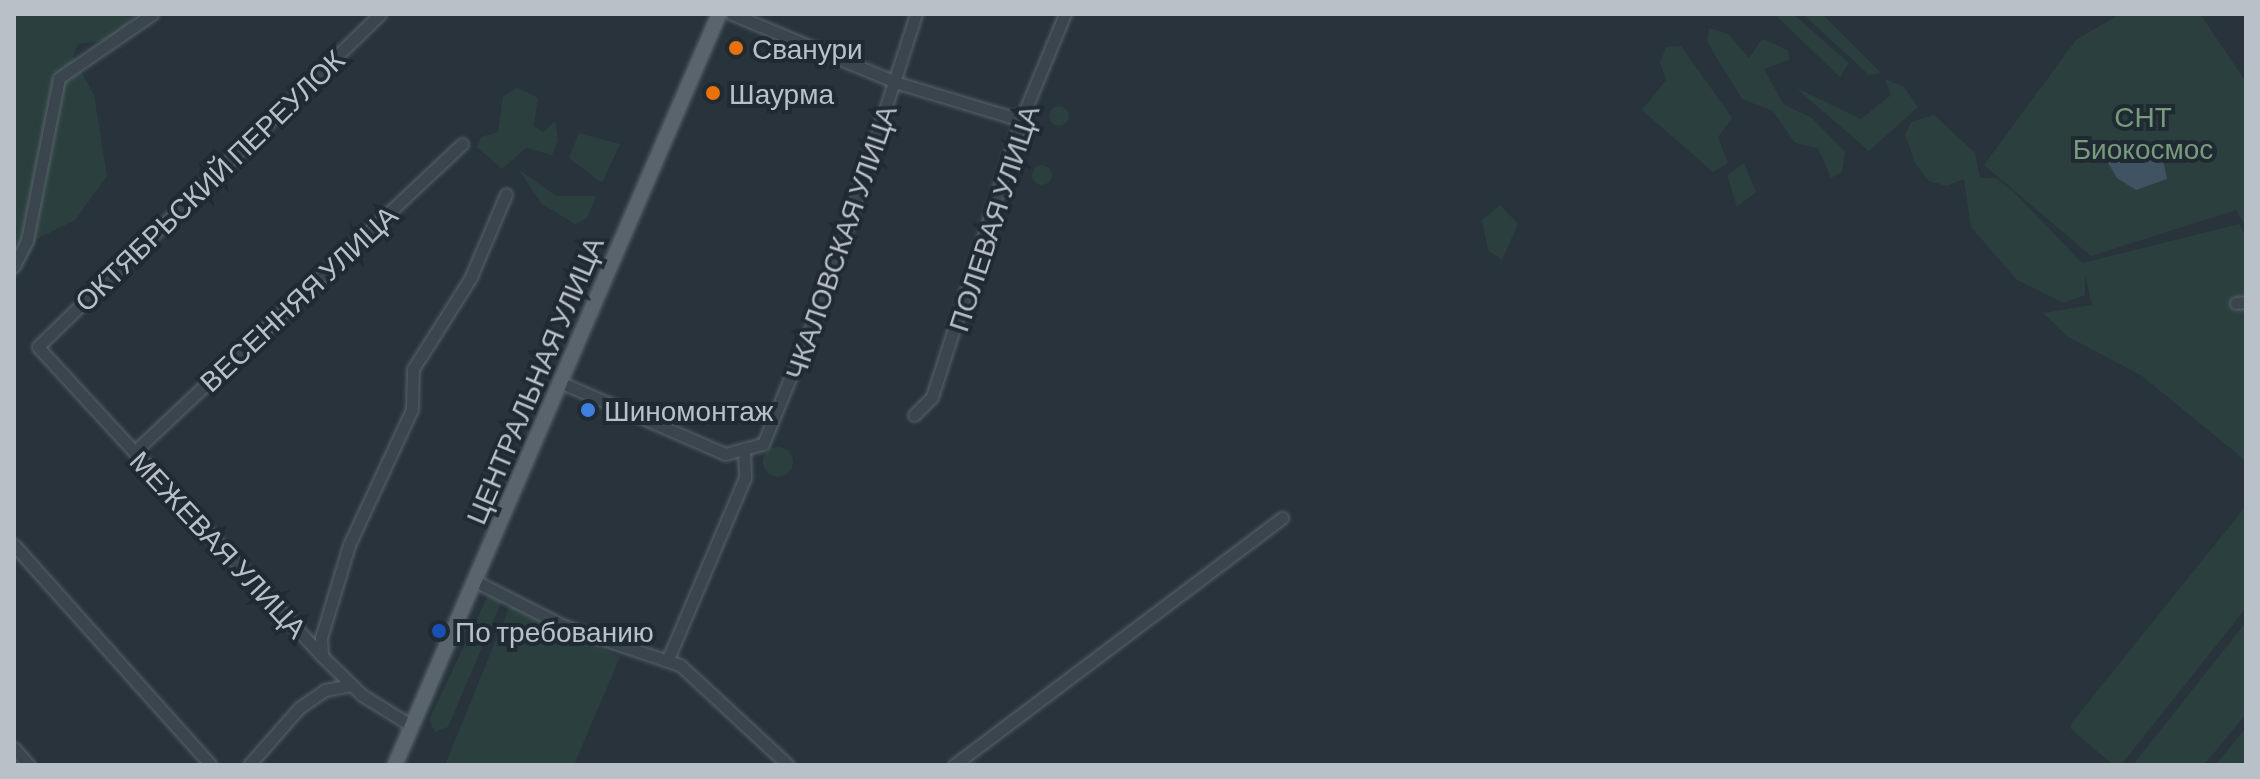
<!DOCTYPE html>
<html>
<head>
<meta charset="utf-8">
<style>
	body { margin:0 }
	#map { position:relative; width:2260px; height:779px; overflow:hidden; background:#28333c; font-family:Barlow,sans-serif }
	div>[style] { position:absolute }
	.green>* { inset:0; background:#2b403e }
	.round { border-radius:50% }
	.water>* { inset:0; background:#405363 }
	.roads { filter:drop-shadow(0 0 2px #59636b) drop-shadow(0 0 2px #59636b) }
	.minor>* { height:11px; margin:-5.5px; padding:0 5.5px; transform-origin:5.5px; border-radius:5.5px; background:#3b454d }
	.major>* { height:14px; margin:-7px; padding:0 7px; transform-origin:7px; border-radius:7px; background:#5a646d }
	.dots>* { width:22px; height:22px; translate:-50% -50%; box-sizing:border-box; border:4px solid #202a32; border-radius:50% }
	span { translate:-50% -50%; white-space:nowrap; text-align:center; line-height:1.15; -webkit-text-stroke:8px #202a32; paint-order:stroke }
	.poi-label { font-size:28px; color:#b8c0c8 }
	.left { translate:0 -50%; text-align:left }
	.park-label { font-size:28px; color:#799b7d }
	.street-label { font-size:28px; color:#b8c0c8 }
	.frame { position:absolute; inset:0; border:16px solid #b8c0c8; pointer-events:none }
</style>
</head>
<body>
<div id="map">
	<div class="green">
		<i style="clip-path:polygon(14px 14px,139px 14px,109px 40px,78px 44px,73px 56px,94px 95px,107px 176px,75px 220px,37px 239px,14px 282px)"></i>
		<i style="clip-path:polygon(1774px 14px,1793px 14px,1849px 63px,1840px 77px)"></i>
		<i style="clip-path:polygon(1803px 14px,1822px 14px,1881px 73px,1869px 75px)"></i>
		<i style="clip-path:polygon(2120px 14px,2200px 14px,2246px 82px,2246px 226px,2236px 210px,2091px 256px,1984px 165px,2076px 40px)"></i>
		<i style="clip-path:polygon(1709px 28px,1728px 34px,1749px 58px,1762px 39px,1788px 50px,1789px 60px,1764px 69px,1783px 104px,1812px 118px,1845px 152px,1842px 172px,1831px 178px,1818px 148px,1795px 143px,1773px 111px,1742px 99px,1707px 42px)"></i>
		<i style="clip-path:polygon(1681px 46px,1732px 118px,1718px 137px,1728px 163px,1713px 172px,1642px 110px,1666px 80px,1660px 62px,1666px 47px)"></i>
		<i style="clip-path:polygon(1885px 79px,1904px 87px,1918px 107px,1869px 151px,1796px 88px,1861px 119px,1891px 95px)"></i>
		<i style="clip-path:polygon(517px 88px,538px 98px,534px 126px,543px 132px,555px 121px,558px 140px,552px 155px,526px 148px,502px 169px,477px 147px,481px 137px,498px 132px,503px 96px)"></i>
		<i class="round" style="left:1049px;top:106px;width:20px;height:20px"></i>
		<i style="clip-path:polygon(1934px 115px,1975px 153px,1980px 178px,1996px 178px,2014px 192px,2082px 263px,2239px 224px,2246px 237px,2246px 461px,2142px 376px,2067px 336px,2043px 313px,2092px 305px,2085px 275px,2085px 295px,2064px 303px,2017px 280px,1971px 227px,1964px 179px,1947px 186px,1929px 181px,1916px 165px,1905px 135px,1911px 122px)"></i>
		<i style="clip-path:polygon(579px 133px,620px 144px,602px 183px,569px 158px)"></i>
		<i style="clip-path:polygon(1744px 163px,1756px 192px,1737px 207px,1727px 175px)"></i>
		<i class="round" style="left:1032px;top:165px;width:20px;height:20px"></i>
		<i style="clip-path:polygon(519px 170px,556px 196px,596px 196px,587px 218px,575px 224px,542px 204px)"></i>
		<i style="clip-path:polygon(1500px 205px,1518px 224px,1502px 260px,1488px 250px,1482px 220px)"></i>
		<i class="round" style="left:763px;top:447px;width:30px;height:30px"></i>
		<i style="clip-path:polygon(2246px 506px,2246px 608px,2121px 765px,2113px 765px,2070px 728px,2073px 721px)"></i>
		<i style="clip-path:polygon(491px 589px,503px 598px,448px 727px,435px 732px,429px 720px)"></i>
		<i style="clip-path:polygon(511px 603px,620px 657px,574px 765px,445px 765px)"></i>
		<i style="clip-path:polygon(2246px 622px,2246px 714px,2204px 765px,2133px 765px)"></i>
		<i style="clip-path:polygon(2246px 728px,2246px 765px,2215px 765px,2218px 762px)"></i>
	</div>
	<div class="water">
		<i style="clip-path:polygon(2136px 145px,2162px 155px,2167px 179px,2136px 190px,2117px 178px,2107px 161px,2122px 146px)"></i>
	</div>
	<div class="roads">
		<div class="minor">
			<i style="left:380px;top:14px;width:477px;rotate:135.8deg"></i>
			<i style="left:38px;top:347px;width:420px;rotate:47.4deg"></i>
			<i style="left:322px;top:656px;width:56px;rotate:44.3deg"></i>
			<i style="left:362px;top:695px;width:59px;rotate:31.8deg"></i>
			<i style="left:732px;top:14px;width:177px;rotate:22.6deg"></i>
			<i style="left:895px;top:82px;width:132px;rotate:16.8deg"></i>
			<i style="left:14px;top:266px;width:29px;rotate:-63deg"></i>
			<i style="left:27px;top:240px;width:165px;rotate:-78.8deg"></i>
			<i style="left:59px;top:78px;width:113px;rotate:-34.5deg"></i>
			<i style="left:2236px;top:303px;width:10px;rotate:-6deg"></i>
			<i style="left:562px;top:383px;width:178px;rotate:23.5deg"></i>
			<i style="left:725px;top:454px;width:39px;rotate:-15deg"></i>
			<i style="left:763px;top:444px;width:169px;rotate:-67.7deg"></i>
			<i style="left:827px;top:288px;width:288px;rotate:-72deg"></i>
			<i style="left:914px;top:415px;width:25px;rotate:-45deg"></i>
			<i style="left:932px;top:397px;width:291px;rotate:-72.2deg"></i>
			<i style="left:1021px;top:120px;width:115px;rotate:-67.5deg"></i>
			<i style="left:134px;top:452px;width:450px;rotate:-43.2deg"></i>
			<i style="left:14px;top:545px;width:295px;rotate:48.2deg"></i>
			<i style="left:475px;top:581px;width:100px;rotate:26.8deg"></i>
			<i style="left:564px;top:626px;width:122px;rotate:18.6deg"></i>
			<i style="left:680px;top:665px;width:147px;rotate:42.8deg"></i>
			<i style="left:322px;top:655px;width:17px;rotate:-93deg"></i>
			<i style="left:321px;top:638px;width:97px;rotate:-73.2deg"></i>
			<i style="left:349px;top:545px;width:150px;rotate:-65.1deg"></i>
			<i style="left:412px;top:409px;width:40px;rotate:-88.6deg"></i>
			<i style="left:413px;top:369px;width:107px;rotate:-57.7deg"></i>
			<i style="left:470px;top:279px;width:92px;rotate:-67deg"></i>
			<i style="left:668px;top:659px;width:197px;rotate:-67deg"></i>
			<i style="left:745px;top:478px;width:23px;rotate:-92deg"></i>
			<i style="left:14px;top:748px;width:23px;rotate:49deg"></i>
			<i style="left:249px;top:765px;width:76px;rotate:-48.7deg"></i>
			<i style="left:299px;top:708px;width:32px;rotate:-35deg"></i>
			<i style="left:325px;top:690px;width:26px;rotate:-11deg"></i>
			<i style="left:954px;top:765px;width:411px;rotate:-37deg"></i>
		</div>
		<div class="major">
			<i style="left:395px;top:765px;width:818px;rotate:-66.66deg"></i>
		</div>
	</div>
	<div class="dots">
		<i style="left:736px;top:48px;background:#e8710a"></i>
		<i style="left:713px;top:93px;background:#e8710a"></i>
		<i style="left:588px;top:410px;background:#3f7fe0"></i>
		<i style="left:439px;top:631px;background:#1a4fb4"></i>
	</div>
	<div class="poi-label">
		<span class="left" style="left:752px;top:48px">Сванури</span>
		<span class="left" style="left:729px;top:93px">Шаурма</span>
		<span class="left" style="left:604px;top:410px">Шиномонтаж</span>
		<span class="left" style="left:455px;top:631px">По требованию</span>
	</div>
	<div class="park-label">
		<span style="left:2143px;top:132px">СНТ<br>Биокосмос</span>
	</div>
	<div class="street-label">
		<span style="left:209px;top:180px;rotate:-44deg">ОКТЯБРЬСКИЙ ПЕРЕУЛОК</span>
		<span style="left:993px;top:218px;rotate:-72deg">ПОЛЕВАЯ УЛИЦА</span>
		<span style="left:840px;top:242px;rotate:-71deg">ЧКАЛОВСКАЯ УЛИЦА</span>
		<span style="left:298px;top:298px;rotate:-43deg">ВЕСЕННЯЯ УЛИЦА</span>
		<span style="left:534px;top:380px;rotate:-67deg">ЦЕНТРАЛЬНАЯ УЛИЦА</span>
		<span style="left:219px;top:544px;rotate:47deg">МЕЖЕВАЯ УЛИЦА</span>
	</div>
	<div class="frame"></div>
</div>
</body>
</html>
